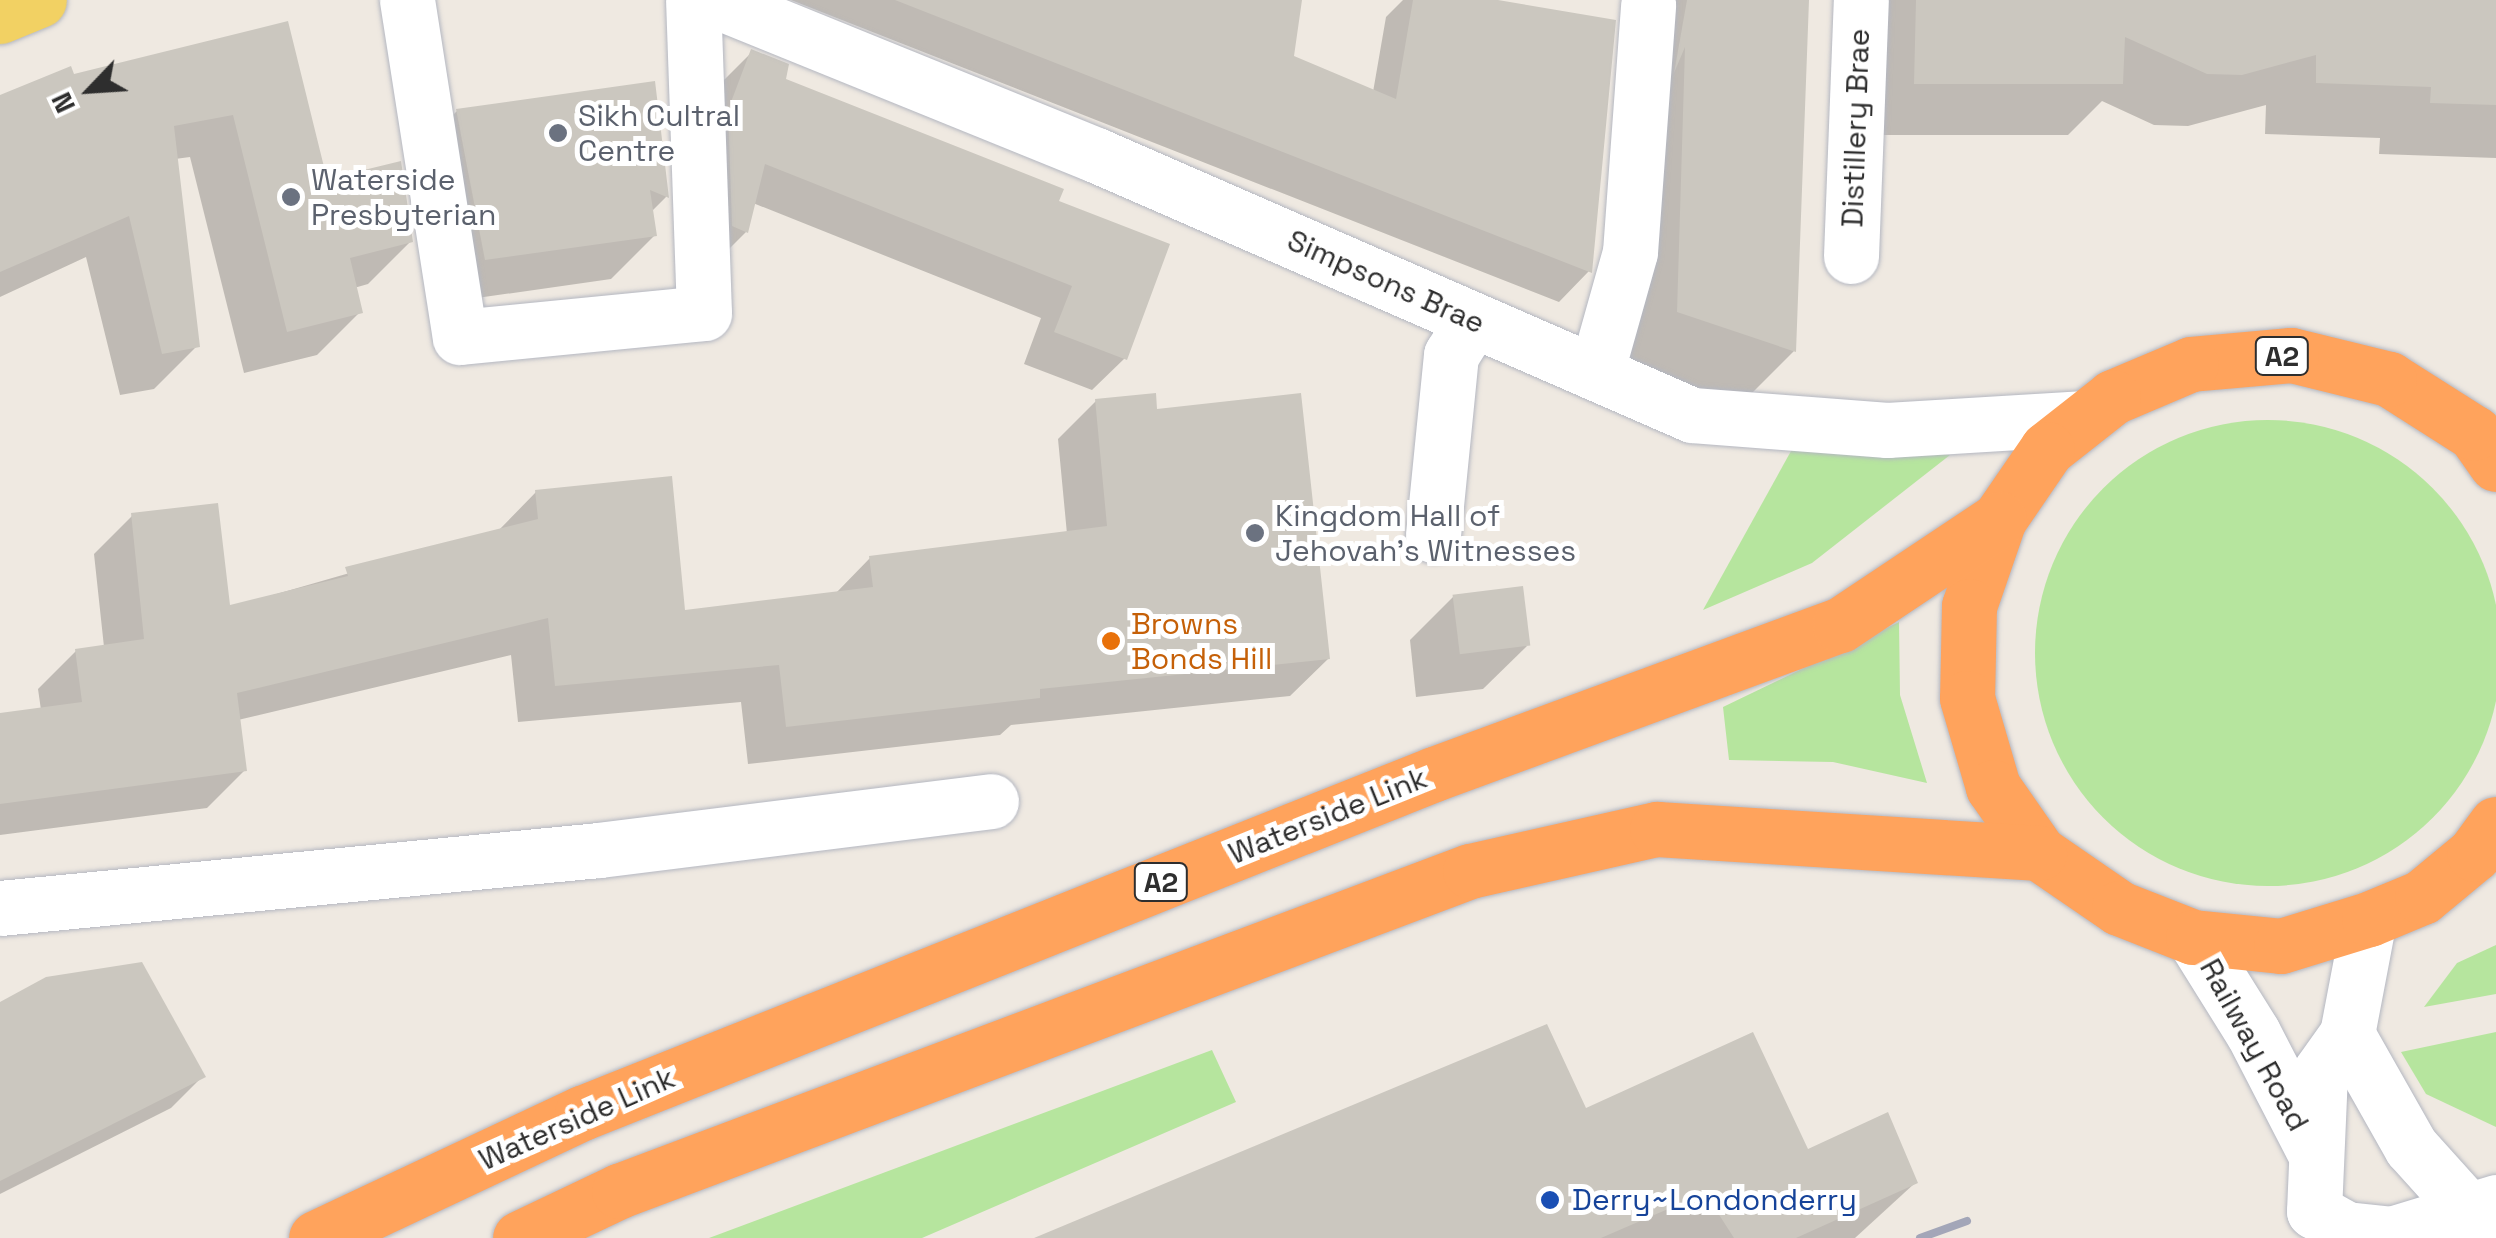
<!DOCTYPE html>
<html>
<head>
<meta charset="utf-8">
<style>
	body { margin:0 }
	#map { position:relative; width:2496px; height:1238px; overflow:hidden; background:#efe9e1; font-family:"Space Grotesk",sans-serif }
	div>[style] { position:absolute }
	.green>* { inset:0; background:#b6e59e }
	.round { border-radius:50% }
	.shadow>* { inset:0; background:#0003 }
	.building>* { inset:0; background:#cbc7bf; transform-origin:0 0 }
	.roads { filter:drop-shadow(0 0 2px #b4b7c1) drop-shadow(0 0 2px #b4b7c1) }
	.minor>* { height:55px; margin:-27.5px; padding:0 27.5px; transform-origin:27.5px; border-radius:27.5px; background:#fff }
	.major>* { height:55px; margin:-27.5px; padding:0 27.5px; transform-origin:27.5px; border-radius:27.5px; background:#f2d163 }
	.highway>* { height:55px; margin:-27.5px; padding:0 27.5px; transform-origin:27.5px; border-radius:27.5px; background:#ffa35c }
	.rail>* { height:8px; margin:-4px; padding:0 4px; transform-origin:4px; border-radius:4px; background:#a3a6b8 }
	.dots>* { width:28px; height:28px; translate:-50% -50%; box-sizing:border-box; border:5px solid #fff; border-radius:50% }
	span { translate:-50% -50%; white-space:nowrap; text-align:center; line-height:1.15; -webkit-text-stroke:10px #fff; paint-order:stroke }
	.shield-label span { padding:2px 8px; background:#fff; border:2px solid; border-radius:8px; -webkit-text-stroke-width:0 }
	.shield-label { font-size:28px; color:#2e2e2e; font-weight:700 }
	.worship-label { font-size:30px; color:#5b616d }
	.left { translate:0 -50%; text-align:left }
	.street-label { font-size:30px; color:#2e2e2e }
	.food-label { font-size:30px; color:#c56008 }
	.transit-label { font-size:30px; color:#164399 }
	.north { position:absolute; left:40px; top:40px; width:100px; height:100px; -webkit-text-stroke:8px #fff; paint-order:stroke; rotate:245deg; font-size:28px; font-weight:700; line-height:40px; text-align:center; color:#2e2e2e }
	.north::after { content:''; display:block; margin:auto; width:35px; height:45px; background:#2e2e2e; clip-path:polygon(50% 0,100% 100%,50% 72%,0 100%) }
</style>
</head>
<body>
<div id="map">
	<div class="green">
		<i class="round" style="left:2035px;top:420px;width:466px;height:466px"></i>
		<i style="clip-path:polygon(1801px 433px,1950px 455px,1812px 563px,1703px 610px)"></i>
		<i style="clip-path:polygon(1899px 622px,1900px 695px,1927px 783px,1833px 762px,1729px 760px,1723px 707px)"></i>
		<i style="clip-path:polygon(2496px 945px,2496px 994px,2424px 1007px,2457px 963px)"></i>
		<i style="clip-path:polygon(2496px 1032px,2496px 1127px,2426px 1094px,2401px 1052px)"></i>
		<i style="clip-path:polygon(1212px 1050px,1236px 1102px,922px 1238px,709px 1238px)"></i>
	</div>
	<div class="shadow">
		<i style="clip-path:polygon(791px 0,1299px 0,1291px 57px,1373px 92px,1386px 17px,1403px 0,1492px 0,1589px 271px,1559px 302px)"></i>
		<i style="clip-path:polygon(1637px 0,1806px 0,1794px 351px,1742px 403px,1626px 363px)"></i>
		<i style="clip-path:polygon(1866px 0,2496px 0,2496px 158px,2379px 154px,2380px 138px,2265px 134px,2266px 105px,2188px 126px,2154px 125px,2102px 101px,2068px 135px,1863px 135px)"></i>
		<i style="clip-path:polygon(286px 24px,325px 182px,411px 241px,368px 284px,354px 288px,360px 312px,317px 355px,244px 373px,190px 157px,175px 159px,197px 346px,154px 389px,120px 395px,86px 257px,0 297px,0 99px)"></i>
		<i style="clip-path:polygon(752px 52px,783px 80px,1056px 203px,1125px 358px,1092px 390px,1024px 364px,1041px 318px,753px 203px,746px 232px,714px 264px,720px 84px)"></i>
		<i style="clip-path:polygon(653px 84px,666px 197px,651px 212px,655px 235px,611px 279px,442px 303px,413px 155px,457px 111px)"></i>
		<i style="clip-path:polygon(1096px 401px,1155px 412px,1328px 659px,1290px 696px,1011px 725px,1000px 735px,748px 764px,741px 702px,518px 722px,511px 655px,238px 720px,245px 770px,207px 808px,0 835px,0 716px,41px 710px,38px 689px,76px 651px,104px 647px,94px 554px,132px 516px,228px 608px,499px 530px,536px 492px,683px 613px,835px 594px,870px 558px,1067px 534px,1058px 439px)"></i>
		<i style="clip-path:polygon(1454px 596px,1527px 646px,1483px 689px,1416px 697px,1410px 640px)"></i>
		<i style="clip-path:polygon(0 1005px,203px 1076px,171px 1108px,0 1194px)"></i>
		<i style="clip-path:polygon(1585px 1111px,1807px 1153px,1915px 1183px,1855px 1238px,1037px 1238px)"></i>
	</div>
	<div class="building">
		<i style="clip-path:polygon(895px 0,1302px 0,1294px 56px,1396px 99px,1413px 0,1498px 0,1616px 20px,1592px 273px)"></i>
		<i style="clip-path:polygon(1687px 0,1809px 0,1796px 352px,1677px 312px,1685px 47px,1674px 73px)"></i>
		<i style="clip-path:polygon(1916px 0,2496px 0,2496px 105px,2430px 103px,2431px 87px,2316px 83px,2316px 55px,2242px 75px,2207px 74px,2125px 37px,2123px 84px,1914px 84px)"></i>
		<i style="clip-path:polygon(288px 21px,327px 179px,401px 161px,413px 242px,350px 258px,363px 313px,287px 332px,233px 115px,174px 126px,200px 347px,162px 354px,129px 216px,0 272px,0 95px,71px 66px,74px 74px)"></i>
		<i style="clip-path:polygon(751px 49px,789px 64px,786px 79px,1064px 189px,1059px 201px,1170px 244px,1127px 360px,1054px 332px,1072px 286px,765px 164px,748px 233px,732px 226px,728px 110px)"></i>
		<i style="clip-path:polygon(655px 81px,669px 198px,650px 190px,657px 236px,485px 260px,456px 109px)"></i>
		<i style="clip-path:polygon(1156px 393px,1157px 409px,1301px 393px,1330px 659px,1040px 689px,1040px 698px,786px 727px,779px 665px,555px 686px,548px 618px,237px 693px,247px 771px,0 804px,0 713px,82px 702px,75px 649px,144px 639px,131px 513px,218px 503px,230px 605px,348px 576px,345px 567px,538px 519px,535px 490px,672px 476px,685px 610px,873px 587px,869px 556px,1107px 526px,1095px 399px)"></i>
		<i style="left:1523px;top:586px;width:60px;height:71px;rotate:83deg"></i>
		<i style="clip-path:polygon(142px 962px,206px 1077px,0 1181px,0 1002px,46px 977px)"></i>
		<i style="clip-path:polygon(1547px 1024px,1586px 1108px,1753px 1032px,1808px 1149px,1888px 1112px,1918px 1183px,1796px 1238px,1734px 1238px,1705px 1193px,1601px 1238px,1034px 1238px)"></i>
	</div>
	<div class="roads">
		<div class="minor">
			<i style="left:407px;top:0;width:341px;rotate:81.1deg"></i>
			<i style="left:460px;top:337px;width:245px;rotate:-5.6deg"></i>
			<i style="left:704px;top:313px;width:313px;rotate:-92deg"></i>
			<i style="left:714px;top:0;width:412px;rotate:22.1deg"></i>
			<i style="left:1096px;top:155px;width:650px;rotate:23.57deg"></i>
			<i style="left:1692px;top:415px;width:196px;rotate:4.4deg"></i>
			<i style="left:1887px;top:430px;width:199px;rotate:-3.5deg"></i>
			<i style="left:1851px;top:256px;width:256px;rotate:-87.8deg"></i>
			<i style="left:1596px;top:373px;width:126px;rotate:-74.3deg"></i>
			<i style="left:1630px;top:252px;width:248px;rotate:-85.8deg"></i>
			<i style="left:1433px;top:535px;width:181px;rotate:-84.3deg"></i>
			<i style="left:1451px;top:355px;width:41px;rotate:-57.8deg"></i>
			<i style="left:0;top:908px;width:602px;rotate:-5.53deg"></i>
			<i style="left:599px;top:850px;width:395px;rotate:-7.1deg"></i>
			<i style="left:2193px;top:937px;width:113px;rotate:58deg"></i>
			<i style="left:2253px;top:1033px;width:135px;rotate:62.7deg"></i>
			<i style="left:2347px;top:1034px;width:130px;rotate:60.5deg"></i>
			<i style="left:2411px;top:1147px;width:122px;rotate:48deg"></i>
			<i style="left:2314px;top:1211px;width:139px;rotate:-87.5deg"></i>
			<i style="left:2320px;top:1072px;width:47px;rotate:-54.6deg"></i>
			<i style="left:2347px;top:1034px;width:117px;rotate:-79.2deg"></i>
			<i style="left:2314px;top:1211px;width:37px;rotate:29deg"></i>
			<i style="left:2346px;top:1229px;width:45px;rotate:6.3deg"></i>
			<i style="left:2391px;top:1234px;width:110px;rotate:-16.9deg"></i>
		</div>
		<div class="major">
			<i style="left:0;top:16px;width:42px;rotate:-22.3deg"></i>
		</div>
		<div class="highway">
			<i style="left:2496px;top:464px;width:38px;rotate:-125deg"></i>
			<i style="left:2474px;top:433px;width:101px;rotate:-147.6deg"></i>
			<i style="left:2389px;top:379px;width:101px;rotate:-166.2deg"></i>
			<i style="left:2291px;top:355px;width:100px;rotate:174.9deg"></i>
			<i style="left:2191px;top:364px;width:85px;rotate:157.1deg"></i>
			<i style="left:2113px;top:397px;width:84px;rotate:141.8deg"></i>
			<i style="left:2047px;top:449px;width:85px;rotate:124.4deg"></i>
			<i style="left:1999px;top:519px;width:92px;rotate:109deg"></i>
			<i style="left:1969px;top:606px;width:92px;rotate:91.2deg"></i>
			<i style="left:1967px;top:698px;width:93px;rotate:73.7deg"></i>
			<i style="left:1993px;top:787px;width:80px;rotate:55.1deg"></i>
			<i style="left:2039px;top:853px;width:97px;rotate:34.5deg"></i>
			<i style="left:2119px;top:908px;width:79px;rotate:21.4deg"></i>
			<i style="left:2193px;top:937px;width:88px;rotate:5.8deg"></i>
			<i style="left:2281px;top:946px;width:92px;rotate:-17.1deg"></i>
			<i style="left:2369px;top:919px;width:57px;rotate:-22.5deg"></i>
			<i style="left:2422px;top:897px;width:67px;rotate:-39.6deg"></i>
			<i style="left:2474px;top:854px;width:37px;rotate:-54deg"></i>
			<i style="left:316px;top:1238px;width:294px;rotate:-25.2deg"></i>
			<i style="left:582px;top:1113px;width:917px;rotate:-21.7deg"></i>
			<i style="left:1434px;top:774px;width:432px;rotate:-20.2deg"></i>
			<i style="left:1840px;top:625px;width:191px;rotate:-33.7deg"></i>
			<i style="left:520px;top:1238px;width:110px;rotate:-25.4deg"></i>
			<i style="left:619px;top:1191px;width:909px;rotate:-20.61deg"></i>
			<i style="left:1470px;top:871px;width:192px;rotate:-12.7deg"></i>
			<i style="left:1657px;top:829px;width:383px;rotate:3.6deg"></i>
		</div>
	</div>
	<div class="rail">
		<i style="left:1920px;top:1238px;width:50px;rotate:-19.9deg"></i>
	</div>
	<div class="dots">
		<i style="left:558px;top:133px;background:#6b7280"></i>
		<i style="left:291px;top:197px;background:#6b7280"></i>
		<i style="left:1255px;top:533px;background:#6b7280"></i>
		<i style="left:1111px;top:641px;background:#e8710a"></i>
		<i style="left:1550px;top:1200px;background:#1a4fb4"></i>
	</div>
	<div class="shield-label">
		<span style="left:2282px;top:356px">A2</span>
		<span style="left:1161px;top:882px">A2</span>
	</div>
	<div class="worship-label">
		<span class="left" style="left:578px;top:133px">Sikh Cultral<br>Centre</span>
		<span class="left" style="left:311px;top:197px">Waterside<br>Presbyterian</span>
		<span class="left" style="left:1275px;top:533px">Kingdom Hall of<br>Jehovah's Witnesses</span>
	</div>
	<div class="street-label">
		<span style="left:1856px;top:128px;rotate:-88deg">Distillery Brae</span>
		<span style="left:1386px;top:282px;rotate:24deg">Simpsons Brae</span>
		<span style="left:1328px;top:816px;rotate:-22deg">Waterside Link</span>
		<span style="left:2254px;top:1045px;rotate:61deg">Railway Road</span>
		<span style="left:577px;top:1119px;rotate:-24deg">Waterside Link</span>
	</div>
	<div class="food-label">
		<span class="left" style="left:1131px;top:641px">Browns<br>Bonds Hill</span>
	</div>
	<div class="transit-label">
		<span class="left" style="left:1572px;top:1200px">Derry~Londonderry</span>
	</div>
	<div class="north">N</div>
</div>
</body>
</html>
